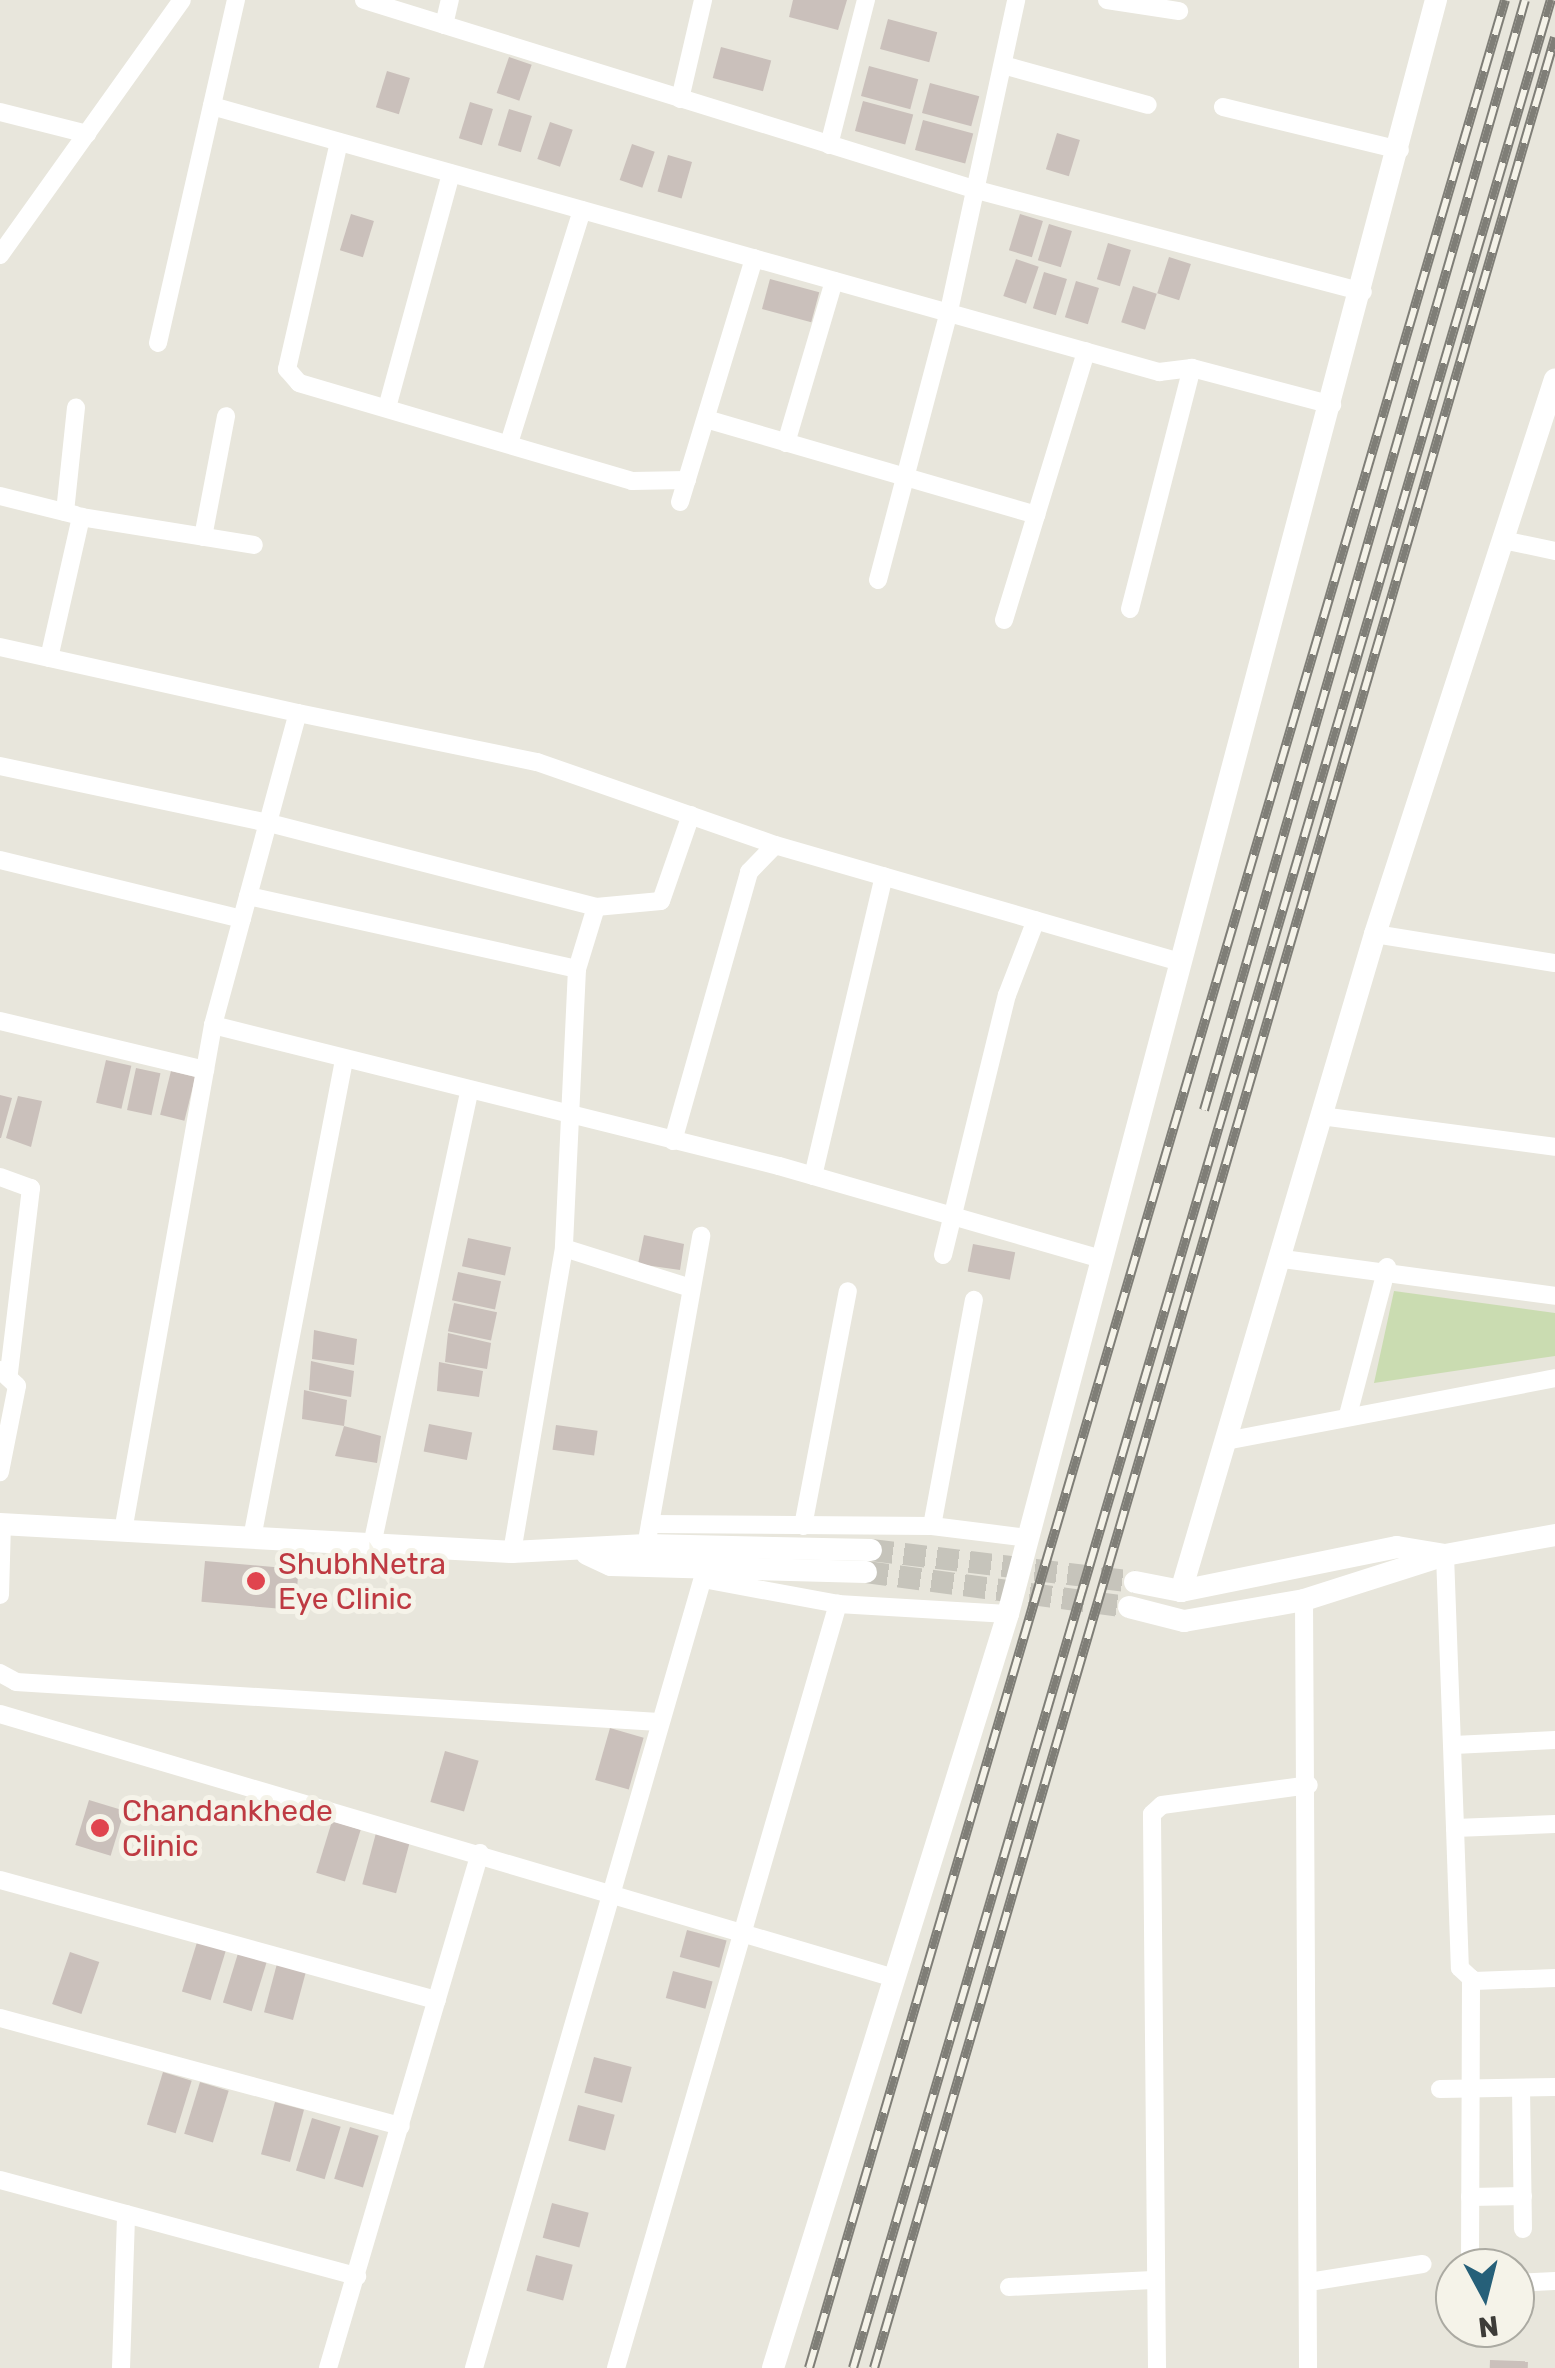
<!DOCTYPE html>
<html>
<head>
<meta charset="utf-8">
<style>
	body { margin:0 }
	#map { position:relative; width:1555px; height:2368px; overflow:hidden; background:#e8e6dc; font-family:Rubik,sans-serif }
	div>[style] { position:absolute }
	.green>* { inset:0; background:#cadcb1 }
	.building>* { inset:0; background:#cac0bb; transform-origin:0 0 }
	.tertiary-tunnel>* { height:22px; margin-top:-11px; transform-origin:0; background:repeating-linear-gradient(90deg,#c6c4bb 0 22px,transparent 0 33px) }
	.minor>* { height:18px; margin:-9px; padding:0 9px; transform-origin:9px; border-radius:9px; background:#fff }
	.tertiary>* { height:22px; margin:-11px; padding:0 11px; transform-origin:11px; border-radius:11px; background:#fff }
	.rail>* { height:10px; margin-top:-5px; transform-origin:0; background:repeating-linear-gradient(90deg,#f5f3e9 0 19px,#7f7e77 0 38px); box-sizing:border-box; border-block:2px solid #7f7e77 }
	.dots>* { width:28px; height:28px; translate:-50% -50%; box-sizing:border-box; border:5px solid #f5f3e9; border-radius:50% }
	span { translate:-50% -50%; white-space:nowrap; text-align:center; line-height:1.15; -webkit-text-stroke:10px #f5f3e9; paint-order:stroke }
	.health-label { font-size:30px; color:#be3a42 }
	.left { translate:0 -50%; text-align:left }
	.north { position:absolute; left:1435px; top:2248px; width:100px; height:100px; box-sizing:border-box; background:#f5f3e9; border:2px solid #abaaa2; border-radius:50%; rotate:173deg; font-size:28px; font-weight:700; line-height:40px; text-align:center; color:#3d3c38 }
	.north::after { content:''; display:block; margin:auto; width:35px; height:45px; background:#266079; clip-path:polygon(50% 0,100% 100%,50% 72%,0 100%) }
</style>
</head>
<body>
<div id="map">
	<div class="green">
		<i style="clip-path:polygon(1394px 1291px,1555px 1313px,1555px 1356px,1374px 1383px)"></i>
	</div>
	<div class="building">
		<i style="clip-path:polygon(793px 0,847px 0,838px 30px,789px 17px)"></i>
		<i style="left:888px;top:19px;width:51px;height:31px;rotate:15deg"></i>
		<i style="left:721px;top:47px;width:52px;height:32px;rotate:15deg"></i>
		<i style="left:509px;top:57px;width:24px;height:38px;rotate:19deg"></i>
		<i style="left:869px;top:66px;width:51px;height:31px;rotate:15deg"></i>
		<i style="left:387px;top:71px;width:24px;height:38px;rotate:17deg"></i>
		<i style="left:930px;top:83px;width:51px;height:31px;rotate:15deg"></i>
		<i style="left:863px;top:101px;width:52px;height:31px;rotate:15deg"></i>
		<i style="left:470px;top:102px;width:24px;height:38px;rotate:17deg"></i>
		<i style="left:509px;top:109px;width:24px;height:38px;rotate:17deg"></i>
		<i style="left:923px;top:120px;width:52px;height:31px;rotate:15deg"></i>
		<i style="left:550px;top:122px;width:24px;height:39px;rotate:19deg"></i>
		<i style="left:1057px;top:133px;width:24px;height:38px;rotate:17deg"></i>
		<i style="left:632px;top:144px;width:24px;height:38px;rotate:19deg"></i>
		<i style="left:668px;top:155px;width:25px;height:38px;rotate:16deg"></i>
		<i style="left:351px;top:214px;width:24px;height:38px;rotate:17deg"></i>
		<i style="left:1020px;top:214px;width:24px;height:38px;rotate:17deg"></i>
		<i style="left:1049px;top:224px;width:24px;height:38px;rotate:17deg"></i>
		<i style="left:1108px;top:243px;width:24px;height:38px;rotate:17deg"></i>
		<i style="left:1169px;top:257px;width:23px;height:38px;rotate:18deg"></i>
		<i style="left:1016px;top:259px;width:24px;height:39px;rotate:19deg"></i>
		<i style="left:1044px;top:272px;width:24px;height:38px;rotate:17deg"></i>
		<i style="left:770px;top:279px;width:51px;height:31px;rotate:15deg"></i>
		<i style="left:1076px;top:281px;width:24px;height:38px;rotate:17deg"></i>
		<i style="left:1133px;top:286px;width:25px;height:38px;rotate:18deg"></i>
		<i style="left:106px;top:1060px;width:26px;height:44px;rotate:13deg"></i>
		<i style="left:136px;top:1068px;width:25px;height:43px;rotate:12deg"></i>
		<i style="left:171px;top:1071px;width:25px;height:45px;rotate:14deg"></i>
		<i style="clip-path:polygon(0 1095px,12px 1098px,1px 1138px,0 1138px)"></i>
		<i style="clip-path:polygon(18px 1096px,42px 1101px,31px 1147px,6px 1138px)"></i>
		<i style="clip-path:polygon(644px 1235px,684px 1244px,680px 1270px,638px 1264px)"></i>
		<i style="left:468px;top:1238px;width:44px;height:29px;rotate:12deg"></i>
		<i style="left:973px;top:1244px;width:43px;height:28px;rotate:11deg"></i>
		<i style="left:458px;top:1272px;width:44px;height:29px;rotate:12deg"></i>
		<i style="left:454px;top:1303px;width:44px;height:29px;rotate:12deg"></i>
		<i style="clip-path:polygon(314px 1330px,357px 1339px,354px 1365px,312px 1359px)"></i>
		<i style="clip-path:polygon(448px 1333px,491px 1343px,487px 1369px,445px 1362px)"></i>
		<i style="clip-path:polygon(311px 1361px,354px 1371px,351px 1397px,309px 1390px)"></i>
		<i style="clip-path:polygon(439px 1362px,483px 1371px,479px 1397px,437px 1391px)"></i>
		<i style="clip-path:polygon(304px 1390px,347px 1400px,344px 1426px,302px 1419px)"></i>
		<i style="left:429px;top:1424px;width:44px;height:28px;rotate:11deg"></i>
		<i style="left:556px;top:1425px;width:42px;height:25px;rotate:8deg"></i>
		<i style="clip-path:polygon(344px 1426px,381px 1436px,377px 1463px,335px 1456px)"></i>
		<i style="left:205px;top:1561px;width:94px;height:41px;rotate:5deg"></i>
		<i style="left:610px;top:1728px;width:35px;height:54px;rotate:16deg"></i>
		<i style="left:445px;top:1751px;width:35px;height:53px;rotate:16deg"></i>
		<i style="left:89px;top:1800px;width:37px;height:47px;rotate:17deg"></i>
		<i style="left:332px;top:1821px;width:30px;height:54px;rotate:17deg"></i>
		<i style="left:376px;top:1833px;width:35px;height:53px;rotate:15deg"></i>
		<i style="left:687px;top:1930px;width:41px;height:28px;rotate:15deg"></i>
		<i style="left:198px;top:1939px;width:30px;height:55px;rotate:17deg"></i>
		<i style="left:239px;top:1950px;width:30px;height:55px;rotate:17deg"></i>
		<i style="left:70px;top:1952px;width:31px;height:55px;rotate:19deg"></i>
		<i style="left:278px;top:1960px;width:30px;height:54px;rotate:15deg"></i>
		<i style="left:673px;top:1971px;width:41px;height:28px;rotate:15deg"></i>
		<i style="left:594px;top:2057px;width:39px;height:37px;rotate:15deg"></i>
		<i style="left:163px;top:2072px;width:30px;height:55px;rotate:17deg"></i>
		<i style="left:200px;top:2082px;width:30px;height:54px;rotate:17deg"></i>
		<i style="left:275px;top:2102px;width:30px;height:54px;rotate:15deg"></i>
		<i style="left:578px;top:2105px;width:38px;height:37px;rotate:15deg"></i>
		<i style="left:312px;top:2118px;width:30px;height:55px;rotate:17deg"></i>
		<i style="left:350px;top:2127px;width:30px;height:54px;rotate:17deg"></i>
		<i style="left:552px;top:2203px;width:38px;height:36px;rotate:15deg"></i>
		<i style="left:536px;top:2255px;width:38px;height:37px;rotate:15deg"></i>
		<i style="left:1490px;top:2360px;width:38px;height:8px;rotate:2deg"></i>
	</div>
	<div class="tertiary-tunnel">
		<i style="left:871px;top:1550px;width:266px;rotate:6.9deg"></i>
		<i style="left:866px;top:1572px;width:265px;rotate:7.6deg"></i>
	</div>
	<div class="minor">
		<i style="left:364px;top:0;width:642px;rotate:17.22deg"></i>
		<i style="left:977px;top:190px;width:399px;rotate:14.8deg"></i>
		<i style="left:1107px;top:0;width:73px;rotate:8.7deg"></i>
		<i style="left:444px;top:25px;width:26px;rotate:-77deg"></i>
		<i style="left:1003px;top:65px;width:150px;rotate:15.4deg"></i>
		<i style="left:680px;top:99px;width:102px;rotate:-76.9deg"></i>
		<i style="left:212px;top:106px;width:984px;rotate:15.69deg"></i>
		<i style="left:1159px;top:372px;width:33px;rotate:-7deg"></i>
		<i style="left:1192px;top:368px;width:145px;rotate:14.8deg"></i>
		<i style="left:1223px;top:107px;width:182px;rotate:13.7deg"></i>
		<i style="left:0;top:112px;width:90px;rotate:14.2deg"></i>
		<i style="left:339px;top:142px;width:233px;rotate:102.9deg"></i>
		<i style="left:287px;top:369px;width:18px;rotate:49deg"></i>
		<i style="left:299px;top:383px;width:347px;rotate:16.4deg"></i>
		<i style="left:632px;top:481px;width:55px;rotate:-1deg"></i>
		<i style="left:829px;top:145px;width:150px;rotate:-75.7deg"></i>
		<i style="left:0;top:255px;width:313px;rotate:-54.5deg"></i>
		<i style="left:158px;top:343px;width:352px;rotate:-77.2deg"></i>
		<i style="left:388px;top:404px;width:239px;rotate:-74.7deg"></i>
		<i style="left:706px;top:419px;width:344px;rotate:16.2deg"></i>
		<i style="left:510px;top:440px;width:241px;rotate:-72.6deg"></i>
		<i style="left:786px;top:443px;width:169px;rotate:-73.5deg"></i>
		<i style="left:0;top:496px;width:78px;rotate:14deg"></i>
		<i style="left:680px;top:502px;width:255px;rotate:-73.1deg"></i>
		<i style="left:65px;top:512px;width:105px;rotate:-84deg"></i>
		<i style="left:203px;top:537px;width:123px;rotate:-79.2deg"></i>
		<i style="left:1503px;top:540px;width:53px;rotate:11.9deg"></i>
		<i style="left:878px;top:580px;width:278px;rotate:-75.2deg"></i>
		<i style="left:949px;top:311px;width:318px;rotate:-77.8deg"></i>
		<i style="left:1130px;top:609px;width:249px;rotate:-75.6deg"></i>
		<i style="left:1004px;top:620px;width:281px;rotate:-73deg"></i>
		<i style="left:0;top:647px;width:305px;rotate:12.5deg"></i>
		<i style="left:49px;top:658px;width:145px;rotate:-77.2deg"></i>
		<i style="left:81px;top:517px;width:175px;rotate:9.2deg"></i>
		<i style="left:0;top:766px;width:279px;rotate:12deg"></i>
		<i style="left:273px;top:824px;width:333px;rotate:14.4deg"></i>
		<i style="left:596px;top:907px;width:65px;rotate:-5.3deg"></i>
		<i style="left:661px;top:901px;width:91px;rotate:-70.8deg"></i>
		<i style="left:0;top:860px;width:249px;rotate:13.7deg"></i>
		<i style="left:248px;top:896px;width:337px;rotate:12.5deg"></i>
		<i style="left:596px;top:907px;width:65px;rotate:107deg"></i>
		<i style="left:577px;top:969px;width:279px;rotate:92.7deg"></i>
		<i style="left:564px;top:1248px;width:130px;rotate:17.5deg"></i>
		<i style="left:1375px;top:934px;width:182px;rotate:9.2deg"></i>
		<i style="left:0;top:1021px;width:211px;rotate:13.4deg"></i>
		<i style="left:213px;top:1025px;width:583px;rotate:13.99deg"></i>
		<i style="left:779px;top:1166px;width:336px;rotate:16.1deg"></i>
		<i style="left:1321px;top:1116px;width:236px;rotate:7.5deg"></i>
		<i style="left:673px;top:1141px;width:280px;rotate:-74.2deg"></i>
		<i style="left:749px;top:872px;width:37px;rotate:-46deg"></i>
		<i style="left:813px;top:1176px;width:308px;rotate:-76.7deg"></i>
		<i style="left:0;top:1177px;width:33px;rotate:20deg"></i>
		<i style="left:31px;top:1188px;width:186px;rotate:96.8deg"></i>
		<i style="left:943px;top:1255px;width:268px;rotate:-76.2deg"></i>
		<i style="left:1007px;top:995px;width:80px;rotate:-68.9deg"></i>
		<i style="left:1283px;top:1259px;width:275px;rotate:7.7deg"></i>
		<i style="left:0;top:1370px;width:23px;rotate:43deg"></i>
		<i style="left:17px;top:1386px;width:88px;rotate:101.2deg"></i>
		<i style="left:1348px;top:1415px;width:153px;rotate:-75.2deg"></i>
		<i style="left:1231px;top:1440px;width:330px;rotate:-10.8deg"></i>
		<i style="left:650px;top:1524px;width:282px;rotate:0.4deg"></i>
		<i style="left:932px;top:1526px;width:97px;rotate:7.1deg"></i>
		<i style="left:803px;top:1526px;width:239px;rotate:-79.2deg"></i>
		<i style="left:932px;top:1526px;width:230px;rotate:-79.5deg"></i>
		<i style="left:123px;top:1531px;width:514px;rotate:-79.91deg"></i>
		<i style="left:213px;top:1025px;width:323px;rotate:-74.8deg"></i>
		<i style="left:298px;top:713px;width:244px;rotate:11.6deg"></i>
		<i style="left:537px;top:762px;width:252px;rotate:19.2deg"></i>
		<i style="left:775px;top:845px;width:422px;rotate:16.1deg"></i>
		<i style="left:648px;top:1535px;width:304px;rotate:-79.9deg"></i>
		<i style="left:252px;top:1538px;width:488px;rotate:-79.1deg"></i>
		<i style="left:372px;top:1545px;width:464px;rotate:-77.9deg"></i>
		<i style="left:512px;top:1552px;width:308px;rotate:-80.3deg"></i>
		<i style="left:1445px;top:1555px;width:273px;rotate:87.9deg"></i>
		<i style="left:1455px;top:1828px;width:100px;rotate:-2.3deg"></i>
		<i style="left:703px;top:1579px;width:137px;rotate:10.5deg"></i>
		<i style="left:838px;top:1604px;width:170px;rotate:3.4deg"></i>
		<i style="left:0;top:1595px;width:70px;rotate:-88.4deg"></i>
		<i style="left:1304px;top:1600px;width:768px;rotate:89.7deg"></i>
		<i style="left:0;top:1673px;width:18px;rotate:29deg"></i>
		<i style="left:16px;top:1682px;width:644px;rotate:3.56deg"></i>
		<i style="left:0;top:1714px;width:932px;rotate:16.45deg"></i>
		<i style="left:1454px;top:1745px;width:101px;rotate:-2.8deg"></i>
		<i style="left:1455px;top:1828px;width:140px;rotate:88deg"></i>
		<i style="left:1460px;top:1968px;width:19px;rotate:43deg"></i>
		<i style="left:1474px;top:1981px;width:81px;rotate:-2.1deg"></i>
		<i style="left:0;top:1880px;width:453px;rotate:15.4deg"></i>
		<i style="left:0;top:2018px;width:415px;rotate:15.1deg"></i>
		<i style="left:1521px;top:2088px;width:141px;rotate:89.2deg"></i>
		<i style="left:1440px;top:2089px;width:115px;rotate:-1deg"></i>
		<i style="left:0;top:2180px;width:370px;rotate:15.1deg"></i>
		<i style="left:1470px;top:2197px;width:53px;rotate:-1.1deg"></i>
		<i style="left:1470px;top:2268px;width:290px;rotate:-89.8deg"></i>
		<i style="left:1309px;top:2282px;width:115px;rotate:-9deg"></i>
		<i style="left:1515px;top:2283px;width:40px;rotate:-2.9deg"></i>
		<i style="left:1009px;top:2287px;width:144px;rotate:-2.8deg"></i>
		<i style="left:121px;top:2368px;width:154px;rotate:-88.1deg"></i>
		<i style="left:328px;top:2368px;width:537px;rotate:-73.56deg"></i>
		<i style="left:474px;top:2368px;width:834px;rotate:-73.85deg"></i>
		<i style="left:616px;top:2368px;width:796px;rotate:-73.8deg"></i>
		<i style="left:1157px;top:2368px;width:554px;rotate:-90.52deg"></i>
		<i style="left:1152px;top:1814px;width:13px;rotate:-42deg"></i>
		<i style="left:1162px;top:1805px;width:148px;rotate:-7.7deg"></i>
	</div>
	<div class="tertiary">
		<i style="left:0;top:1524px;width:513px;rotate:3.13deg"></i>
		<i style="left:512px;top:1552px;width:134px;rotate:-3deg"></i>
		<i style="left:646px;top:1545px;width:225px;rotate:1.3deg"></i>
		<i style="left:587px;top:1554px;width:26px;rotate:25deg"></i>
		<i style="left:611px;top:1565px;width:255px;rotate:1.6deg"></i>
		<i style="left:1135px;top:1582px;width:47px;rotate:11.1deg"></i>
		<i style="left:1181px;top:1591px;width:220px;rotate:-11.5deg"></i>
		<i style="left:1397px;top:1547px;width:49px;rotate:9.5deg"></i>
		<i style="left:1181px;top:1591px;width:685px;rotate:-73.55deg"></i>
		<i style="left:1375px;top:934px;width:583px;rotate:-72.03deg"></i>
		<i style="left:1129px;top:1607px;width:57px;rotate:14.3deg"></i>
		<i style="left:1184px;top:1621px;width:122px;rotate:-9.9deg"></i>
		<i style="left:1304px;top:1600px;width:148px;rotate:-17.7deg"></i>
		<i style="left:1445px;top:1555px;width:112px;rotate:-10.3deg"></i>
		<i style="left:773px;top:2368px;width:790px;rotate:-72.69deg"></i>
		<i style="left:1008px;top:1614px;width:1670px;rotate:-75.15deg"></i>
	</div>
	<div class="rail">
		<i style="left:1204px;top:1110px;width:1155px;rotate:-73.87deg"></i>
		<i style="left:809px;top:2368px;width:2468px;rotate:-73.62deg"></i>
		<i style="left:853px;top:2368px;width:2469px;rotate:-73.58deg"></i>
		<i style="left:874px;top:2368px;width:2428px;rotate:-73.71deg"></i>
	</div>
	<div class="dots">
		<i style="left:256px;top:1581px;background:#e0444e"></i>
		<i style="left:100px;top:1828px;background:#e0444e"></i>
	</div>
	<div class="health-label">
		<span class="left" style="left:278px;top:1581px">ShubhNetra<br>Eye Clinic</span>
		<span class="left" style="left:122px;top:1828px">Chandankhede<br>Clinic</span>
	</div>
	<div class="north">N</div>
</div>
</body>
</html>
